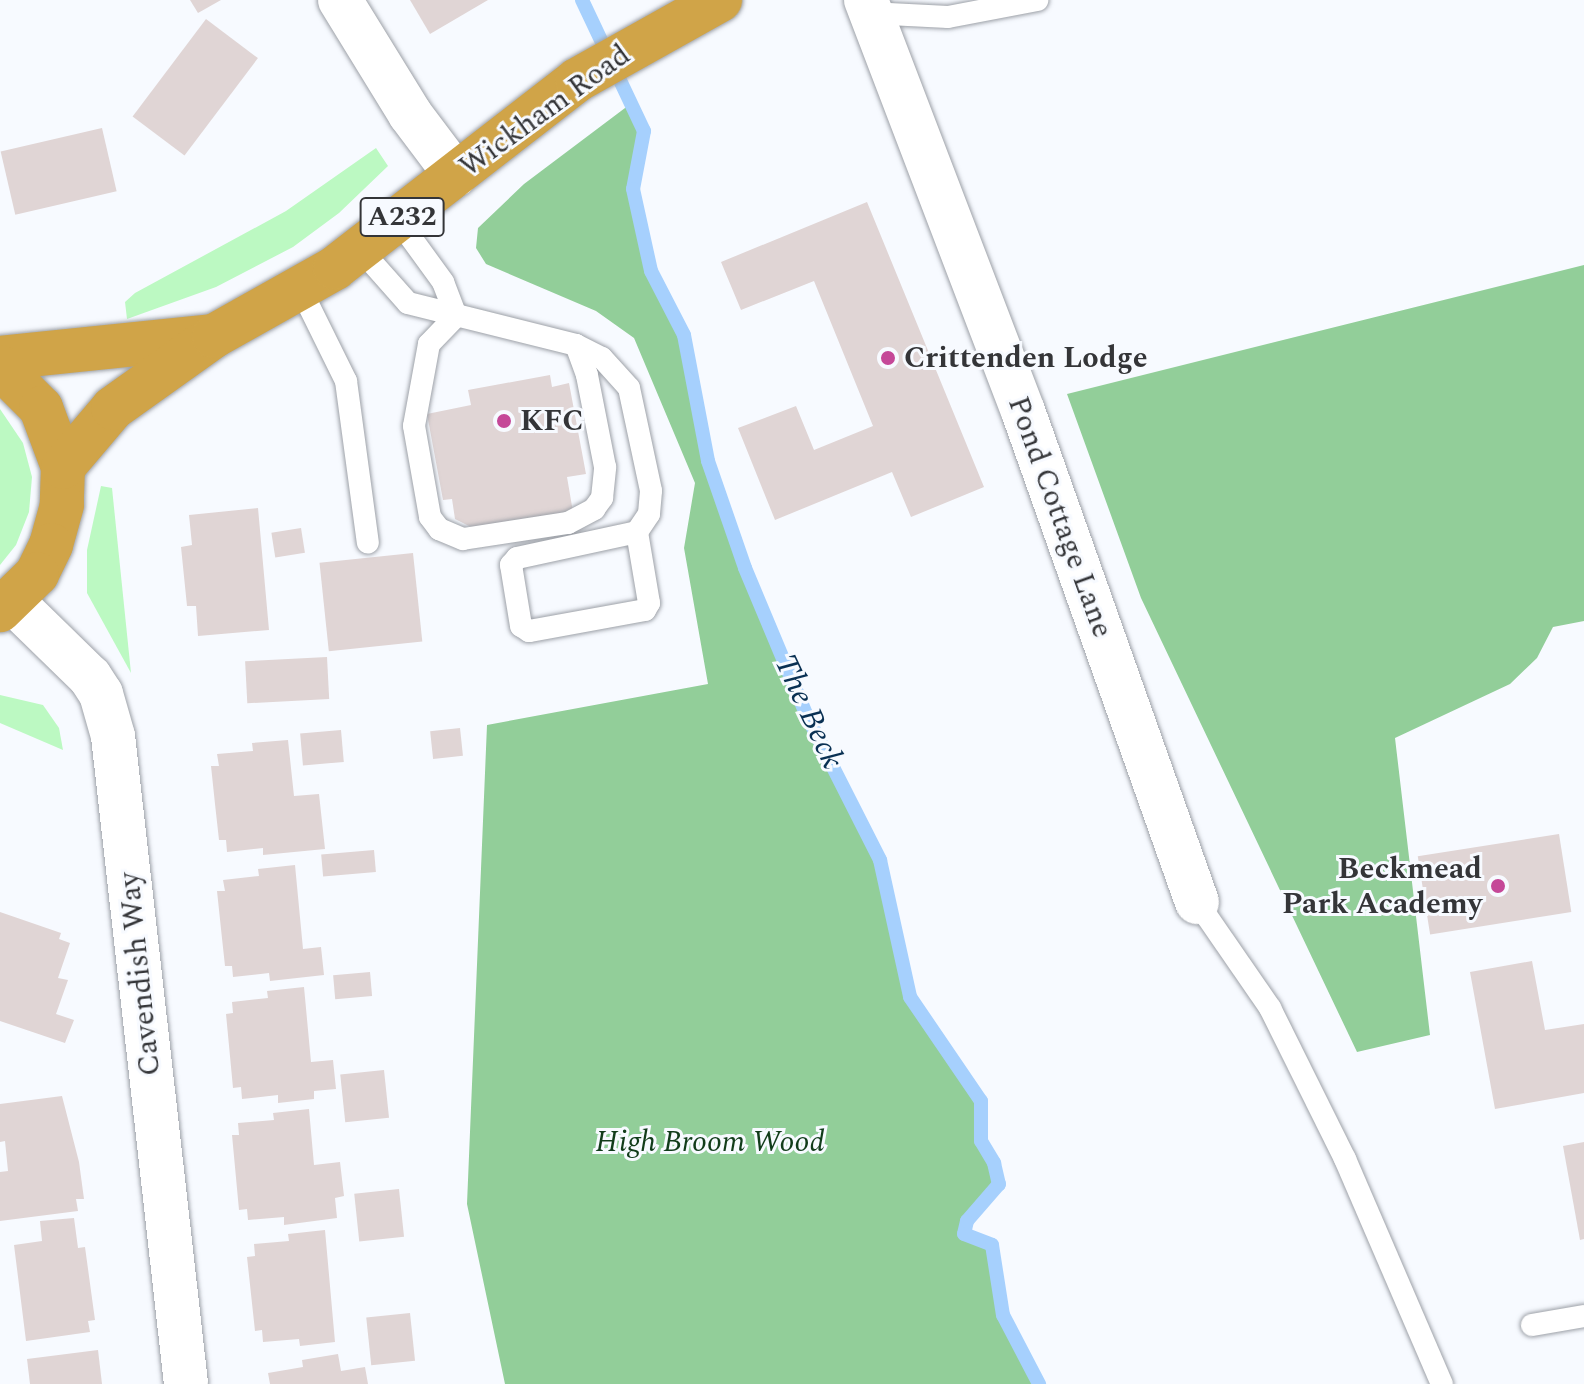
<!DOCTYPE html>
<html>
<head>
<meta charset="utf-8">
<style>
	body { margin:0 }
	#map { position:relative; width:1584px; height:1384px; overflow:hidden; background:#f7faff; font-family:Spectral,serif }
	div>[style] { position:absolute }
	.green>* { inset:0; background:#bcf9c2 }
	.forest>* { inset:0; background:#92ce99 }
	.stream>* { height:14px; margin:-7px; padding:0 7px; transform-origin:7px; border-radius:7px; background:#a6d0fd }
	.building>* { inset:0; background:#e0d5d5; transform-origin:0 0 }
	.roads { filter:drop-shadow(0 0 2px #9da1a8) drop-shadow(0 0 2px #9da1a8) }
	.service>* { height:22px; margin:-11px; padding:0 11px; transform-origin:11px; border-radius:11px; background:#fff }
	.minor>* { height:44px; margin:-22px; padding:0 22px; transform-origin:22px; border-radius:22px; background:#fff }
	.trunk>* { height:44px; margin:-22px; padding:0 22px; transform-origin:22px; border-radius:22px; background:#d0a448 }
	.dots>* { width:22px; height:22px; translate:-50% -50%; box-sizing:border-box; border:4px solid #f7faff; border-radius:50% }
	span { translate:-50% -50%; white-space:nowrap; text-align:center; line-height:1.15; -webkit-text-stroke:6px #f7faff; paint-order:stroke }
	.shield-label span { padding:2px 6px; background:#f7faff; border:2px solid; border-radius:6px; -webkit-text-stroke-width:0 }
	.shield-label { font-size:28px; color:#343538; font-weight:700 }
	.street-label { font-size:30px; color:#343538 }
	.poi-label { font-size:30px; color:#343538; font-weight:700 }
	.left { translate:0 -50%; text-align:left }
	.right { translate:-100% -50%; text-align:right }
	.park-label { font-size:30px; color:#113c1a; font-style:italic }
	.water-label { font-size:32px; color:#093053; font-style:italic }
</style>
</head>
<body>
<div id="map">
	<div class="green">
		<i style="clip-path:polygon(376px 148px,388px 166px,339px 213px,293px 247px,216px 287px,127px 319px,125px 302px,135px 293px,286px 211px)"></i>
		<i style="clip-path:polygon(0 409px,23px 443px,32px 477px,29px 512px,16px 545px,0 565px)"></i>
		<i style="clip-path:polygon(101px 486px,112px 488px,131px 673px,87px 593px,87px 550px)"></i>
		<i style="clip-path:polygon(0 695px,43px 705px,59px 728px,63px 750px,0 723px)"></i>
	</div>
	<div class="forest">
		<i style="clip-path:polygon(629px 105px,641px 135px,628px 185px,648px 271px,681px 335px,706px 459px,742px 568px,802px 715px,846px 789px,878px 862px,906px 997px,980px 1103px,978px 1138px,994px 1164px,997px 1181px,966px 1217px,965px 1234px,994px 1247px,1002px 1315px,1038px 1384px,505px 1384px,467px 1204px,487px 725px,708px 684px,684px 548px,695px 483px,634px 338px,596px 311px,486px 264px,476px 248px,478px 228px,524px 184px)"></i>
		<i style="clip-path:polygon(1584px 265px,1584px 621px,1553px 627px,1537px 658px,1510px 684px,1395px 738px,1430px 1035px,1357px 1052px,1141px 598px,1067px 394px)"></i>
	</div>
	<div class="stream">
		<i style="left:582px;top:0;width:145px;rotate:64.7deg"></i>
		<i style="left:644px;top:131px;width:59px;rotate:100.7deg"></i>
		<i style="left:633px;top:189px;width:84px;rotate:77.6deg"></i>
		<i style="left:651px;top:271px;width:72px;rotate:62.7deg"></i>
		<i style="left:684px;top:335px;width:128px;rotate:79.2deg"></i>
		<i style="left:708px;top:461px;width:113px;rotate:70.9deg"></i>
		<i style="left:745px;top:568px;width:158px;rotate:67.3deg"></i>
		<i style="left:806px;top:714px;width:164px;rotate:63.1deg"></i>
		<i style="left:880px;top:860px;width:140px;rotate:77.6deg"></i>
		<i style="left:910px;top:997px;width:126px;rotate:55.7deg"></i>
		<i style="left:981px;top:1101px;width:40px;rotate:90deg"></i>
		<i style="left:981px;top:1141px;width:26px;rotate:59deg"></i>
		<i style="left:994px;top:1163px;width:22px;rotate:77deg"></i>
		<i style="left:999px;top:1184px;width:49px;rotate:130.9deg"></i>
		<i style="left:967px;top:1221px;width:13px;rotate:103deg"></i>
		<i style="left:964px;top:1234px;width:30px;rotate:21deg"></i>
		<i style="left:992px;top:1245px;width:71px;rotate:81.1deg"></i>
		<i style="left:1003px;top:1315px;width:78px;rotate:62.4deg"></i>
	</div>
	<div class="building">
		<i style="clip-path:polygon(190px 0,221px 0,198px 13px)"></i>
		<i style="clip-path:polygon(410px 0,488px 0,430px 34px)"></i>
		<i style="left:206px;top:19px;width:65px;height:122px;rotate:37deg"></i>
		<i style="left:102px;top:128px;width:65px;height:104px;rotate:77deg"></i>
		<i style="clip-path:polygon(867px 202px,984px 487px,911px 517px,892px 472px,775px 520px,738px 428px,796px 406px,814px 450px,873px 426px,814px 281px,741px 310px,721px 262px)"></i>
		<i style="clip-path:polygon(550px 375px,552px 387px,569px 383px,586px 474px,567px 477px,573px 512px,475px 529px,455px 519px,452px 499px,443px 500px,427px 414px,471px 405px,468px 390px)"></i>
		<i style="clip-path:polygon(258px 508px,269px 630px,198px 636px,196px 606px,187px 606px,181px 547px,192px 545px,189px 515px)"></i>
		<i style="left:301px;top:528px;width:25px;height:30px;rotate:81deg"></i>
		<i style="left:413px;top:553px;width:89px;height:94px;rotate:84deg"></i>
		<i style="left:327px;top:657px;width:42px;height:82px;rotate:87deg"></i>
		<i style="left:460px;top:728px;width:28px;height:30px;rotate:84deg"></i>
		<i style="left:341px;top:730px;width:32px;height:41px;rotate:85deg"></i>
		<i style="clip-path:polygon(288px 740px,294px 796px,319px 794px,325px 849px,263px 855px,263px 848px,227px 852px,226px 840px,219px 840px,215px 804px,211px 766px,219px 766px,217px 754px,253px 751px,252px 743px)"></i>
		<i style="left:1559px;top:834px;width:79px;height:143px;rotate:81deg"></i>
		<i style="left:374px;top:850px;width:22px;height:53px;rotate:85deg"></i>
		<i style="clip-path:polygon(295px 865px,303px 949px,321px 947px,324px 975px,270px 981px,269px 973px,233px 977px,232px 966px,225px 966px,221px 929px,217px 891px,225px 891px,223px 880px,259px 876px,258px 869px)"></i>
		<i style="clip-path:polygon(0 912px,61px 933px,59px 939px,70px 943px,58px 978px,68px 980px,56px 1014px,74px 1020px,65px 1043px,0 1021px)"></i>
		<i style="clip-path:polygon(1532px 961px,1545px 1030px,1584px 1024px,1584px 1093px,1495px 1109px,1470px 972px)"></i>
		<i style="left:370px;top:972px;width:24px;height:37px;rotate:85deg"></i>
		<i style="clip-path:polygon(304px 987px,311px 1062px,333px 1060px,336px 1089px,314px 1091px,314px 1099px,278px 1103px,278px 1095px,242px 1099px,241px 1087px,233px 1088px,226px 1014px,233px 1013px,232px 1002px,268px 998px,267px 991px)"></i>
		<i style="left:384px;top:1070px;width:48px;height:44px;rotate:84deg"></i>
		<i style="clip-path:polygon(62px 1096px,79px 1162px,84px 1199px,76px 1199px,78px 1211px,0 1221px,0 1172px,8px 1171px,5px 1141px,0 1142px,0 1104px)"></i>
		<i style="clip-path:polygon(309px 1109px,314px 1165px,340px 1162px,344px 1196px,335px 1198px,337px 1218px,284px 1225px,284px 1217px,248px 1220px,247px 1209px,239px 1210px,232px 1135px,239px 1135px,238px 1123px,274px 1120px,273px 1113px)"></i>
		<i style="clip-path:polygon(1584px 1142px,1584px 1239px,1580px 1240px,1563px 1146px)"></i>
		<i style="left:399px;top:1189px;width:48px;height:45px;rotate:84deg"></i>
		<i style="clip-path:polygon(74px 1218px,78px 1248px,85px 1247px,95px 1320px,88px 1321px,90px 1332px,26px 1341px,14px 1245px,42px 1241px,40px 1221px)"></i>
		<i style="clip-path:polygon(325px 1230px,335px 1342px,300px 1346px,299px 1339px,263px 1342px,262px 1330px,255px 1331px,247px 1257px,255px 1256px,254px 1244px,289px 1241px,288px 1234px)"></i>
		<i style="left:410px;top:1313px;width:48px;height:44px;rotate:84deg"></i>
		<i style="clip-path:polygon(98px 1350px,102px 1384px,30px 1384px,27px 1359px)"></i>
		<i style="clip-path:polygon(338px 1354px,341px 1371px,365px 1367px,368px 1384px,270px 1384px,268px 1373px,303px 1367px,302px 1360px)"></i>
	</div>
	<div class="roads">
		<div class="service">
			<i style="left:869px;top:13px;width:79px;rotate:2.9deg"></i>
			<i style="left:948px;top:17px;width:91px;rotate:-10.8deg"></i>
			<i style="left:398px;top:220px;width:77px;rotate:54deg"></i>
			<i style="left:443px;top:282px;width:36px;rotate:69deg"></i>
			<i style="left:360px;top:249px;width:72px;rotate:48.4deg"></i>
			<i style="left:408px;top:303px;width:173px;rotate:14deg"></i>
			<i style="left:576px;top:345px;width:29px;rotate:27deg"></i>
			<i style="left:602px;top:358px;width:40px;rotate:48deg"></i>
			<i style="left:629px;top:388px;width:105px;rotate:77.9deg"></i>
			<i style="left:651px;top:491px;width:23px;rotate:95deg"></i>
			<i style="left:649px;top:514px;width:22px;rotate:124deg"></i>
			<i style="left:637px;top:532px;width:72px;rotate:80.4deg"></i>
			<i style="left:649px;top:603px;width:8px;rotate:120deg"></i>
			<i style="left:645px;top:610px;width:118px;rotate:169.7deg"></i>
			<i style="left:529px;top:631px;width:9px;rotate:-148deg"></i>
			<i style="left:521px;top:626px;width:62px;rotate:-99.3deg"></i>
			<i style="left:511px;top:565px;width:9px;rotate:-49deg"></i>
			<i style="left:517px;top:558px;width:123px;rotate:-12.2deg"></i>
			<i style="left:301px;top:290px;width:102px;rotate:63.7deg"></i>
			<i style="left:346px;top:381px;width:163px;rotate:82.3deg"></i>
			<i style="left:456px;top:316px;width:39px;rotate:134deg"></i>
			<i style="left:429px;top:344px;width:83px;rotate:100.4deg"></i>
			<i style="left:414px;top:426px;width:92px;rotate:80deg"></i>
			<i style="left:430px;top:517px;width:15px;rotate:53deg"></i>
			<i style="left:439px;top:529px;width:26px;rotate:23deg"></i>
			<i style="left:463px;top:539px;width:106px;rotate:-8.7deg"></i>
			<i style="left:568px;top:523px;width:30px;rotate:-28deg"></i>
			<i style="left:594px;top:509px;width:14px;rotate:-54deg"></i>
			<i style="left:602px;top:498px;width:31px;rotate:-84deg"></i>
			<i style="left:605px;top:467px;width:94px;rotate:-101.1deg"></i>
			<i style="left:587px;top:375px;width:32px;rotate:-110deg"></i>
			<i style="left:1197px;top:902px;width:129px;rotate:55.4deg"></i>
			<i style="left:1270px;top:1008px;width:169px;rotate:63.6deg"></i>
			<i style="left:1345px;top:1159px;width:245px;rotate:66.7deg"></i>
			<i style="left:1532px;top:1325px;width:53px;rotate:-9.8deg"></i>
		</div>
		<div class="minor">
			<i style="left:340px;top:0;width:134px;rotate:58.4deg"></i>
			<i style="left:410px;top:114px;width:76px;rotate:53deg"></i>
			<i style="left:866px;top:0;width:440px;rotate:69.1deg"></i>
			<i style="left:1023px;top:411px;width:521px;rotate:70.49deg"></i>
			<i style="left:12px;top:601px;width:109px;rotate:44.3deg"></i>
			<i style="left:90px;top:677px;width:20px;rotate:57deg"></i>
			<i style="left:101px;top:694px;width:44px;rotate:74.1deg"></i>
			<i style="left:113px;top:736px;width:652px;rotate:83.57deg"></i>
		</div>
		<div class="trunk">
			<i style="left:0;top:358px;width:213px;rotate:-5.9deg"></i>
			<i style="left:0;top:367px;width:58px;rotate:45deg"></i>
			<i style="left:41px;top:408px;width:63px;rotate:69.6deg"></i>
			<i style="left:63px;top:467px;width:38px;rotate:92deg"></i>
			<i style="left:62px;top:505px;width:41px;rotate:105.4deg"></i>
			<i style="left:51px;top:545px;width:32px;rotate:116deg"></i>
			<i style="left:37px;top:574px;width:52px;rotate:135.8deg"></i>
			<i style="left:63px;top:467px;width:77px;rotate:-49.7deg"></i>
			<i style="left:113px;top:408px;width:124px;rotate:-35.5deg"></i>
			<i style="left:214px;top:336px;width:139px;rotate:-29.3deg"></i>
			<i style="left:335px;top:268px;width:306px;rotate:-37.8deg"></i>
			<i style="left:577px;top:80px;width:164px;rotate:-29.2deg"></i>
		</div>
	</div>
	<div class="dots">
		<i style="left:888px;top:358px;background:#c54898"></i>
		<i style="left:504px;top:421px;background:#c54898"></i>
		<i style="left:1498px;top:886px;background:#c54898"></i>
	</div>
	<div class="shield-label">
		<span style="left:402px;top:217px">A232</span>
	</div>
	<div class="street-label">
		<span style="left:545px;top:111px;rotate:-36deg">Wickham Road</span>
		<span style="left:1060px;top:517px;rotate:70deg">Pond Cottage Lane</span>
		<span style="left:140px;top:974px;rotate:-96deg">Cavendish Way</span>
	</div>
	<div class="poi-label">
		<span class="left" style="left:904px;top:358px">Crittenden Lodge</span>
		<span class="left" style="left:520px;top:421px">KFC</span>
		<span class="right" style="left:1482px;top:886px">Beckmead<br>Park Academy</span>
	</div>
	<div class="park-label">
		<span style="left:710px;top:1142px">High Broom Wood</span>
	</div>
	<div class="water-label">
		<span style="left:808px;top:712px;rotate:65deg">The Beck</span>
	</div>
</div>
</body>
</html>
